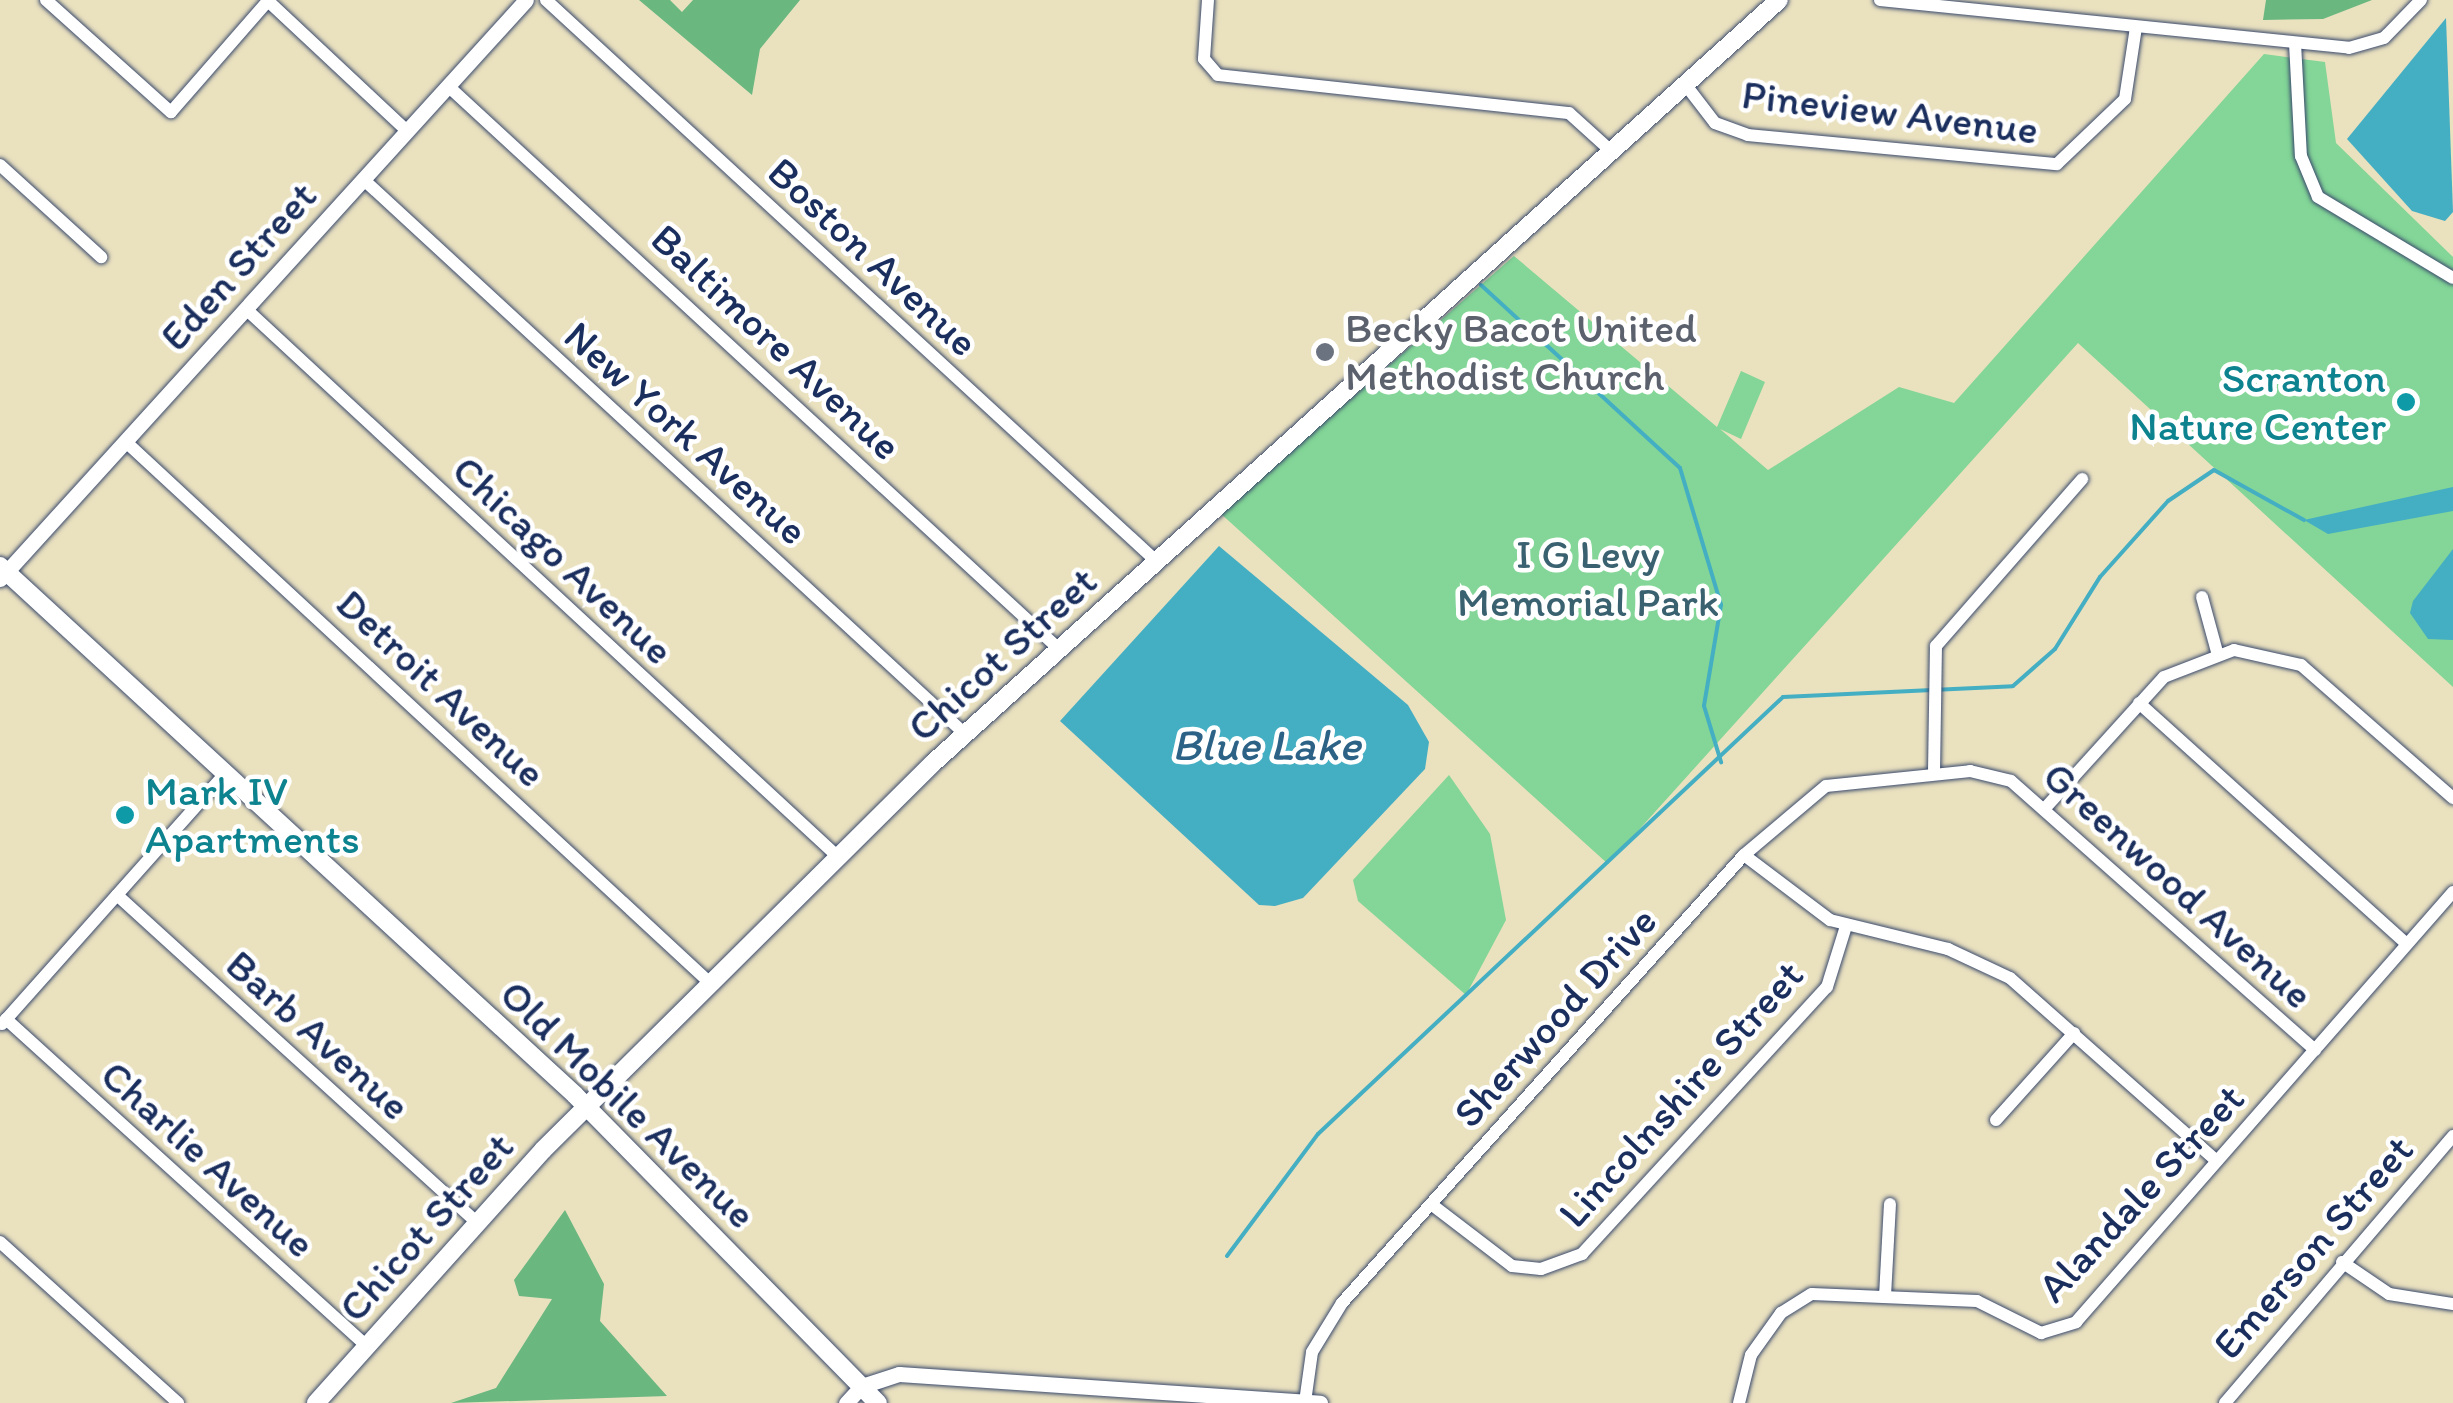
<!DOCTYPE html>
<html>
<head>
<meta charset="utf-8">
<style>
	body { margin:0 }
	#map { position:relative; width:2453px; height:1403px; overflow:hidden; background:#eae1bf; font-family:Itim,sans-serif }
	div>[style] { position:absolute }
	.green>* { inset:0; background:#83d697 }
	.forest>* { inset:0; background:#6ab780 }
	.water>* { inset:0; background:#44aec3 }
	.stream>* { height:4px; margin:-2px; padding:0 2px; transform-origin:2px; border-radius:2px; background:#44aec3 }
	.roads { filter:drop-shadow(0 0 2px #3a4a6d) drop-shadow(0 0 2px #3a4a6d) }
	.minor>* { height:12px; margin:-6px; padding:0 6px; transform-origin:6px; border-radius:6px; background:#fff }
	.tertiary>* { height:15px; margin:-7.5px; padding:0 7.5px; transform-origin:7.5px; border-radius:7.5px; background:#fff }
	.secondary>* { height:18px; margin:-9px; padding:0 9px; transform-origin:9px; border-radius:9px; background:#fff }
	.dots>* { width:28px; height:28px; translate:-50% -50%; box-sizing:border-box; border:5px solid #fff; border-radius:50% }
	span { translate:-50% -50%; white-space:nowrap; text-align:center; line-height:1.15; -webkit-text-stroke:9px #fff; paint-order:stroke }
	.street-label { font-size:42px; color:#1b2f5e }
	.worship-label { font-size:42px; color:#5b616d }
	.left { translate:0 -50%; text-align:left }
	.culture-label { font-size:42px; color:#0d838f }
	.right { translate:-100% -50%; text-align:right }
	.park-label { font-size:42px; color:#3a616f }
	.water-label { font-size:45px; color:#2b6286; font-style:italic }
</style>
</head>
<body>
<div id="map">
	<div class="green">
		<i style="clip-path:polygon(2264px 54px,2325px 62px,2336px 143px,2453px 257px,2453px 687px,2078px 343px,1608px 864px,1220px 513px,1514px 256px,1717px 427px,1741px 371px,1765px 382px,1741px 439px,1720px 429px,1768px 470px,1899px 387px,1954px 403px)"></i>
		<i style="clip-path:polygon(1449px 775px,1490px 834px,1506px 920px,1466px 995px,1358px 901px,1353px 880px)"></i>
	</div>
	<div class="forest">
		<i style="clip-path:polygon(639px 0,670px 0,682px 12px,693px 0,800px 0,760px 49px,752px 95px)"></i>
		<i style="clip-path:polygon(2266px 0,2372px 0,2323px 19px,2263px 20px)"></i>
		<i style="clip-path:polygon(565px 1210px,604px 1284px,600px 1321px,667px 1396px,451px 1403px,496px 1388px,552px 1299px,519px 1296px,514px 1280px)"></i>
	</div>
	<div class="water">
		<i style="clip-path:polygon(2446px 18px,2453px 212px,2445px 221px,2412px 211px,2347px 139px)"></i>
		<i style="clip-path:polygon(2453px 487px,2453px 511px,2328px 534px,2304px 520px)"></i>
		<i style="clip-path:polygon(1219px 546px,1408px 705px,1429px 742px,1425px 769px,1303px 898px,1275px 906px,1259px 905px,1060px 721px)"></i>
		<i style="clip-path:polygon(2453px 549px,2453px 640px,2428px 639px,2410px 613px,2413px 601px)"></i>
	</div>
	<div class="stream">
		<i style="left:1481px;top:285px;width:270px;rotate:42.6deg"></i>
		<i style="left:1680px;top:468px;width:143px;rotate:73.3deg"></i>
		<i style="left:1721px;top:605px;width:102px;rotate:99.6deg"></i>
		<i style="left:1704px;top:706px;width:59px;rotate:73.1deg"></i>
		<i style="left:1227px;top:1256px;width:152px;rotate:-53.3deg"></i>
		<i style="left:1318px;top:1134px;width:638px;rotate:-43.22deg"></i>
		<i style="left:1783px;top:697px;width:230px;rotate:-2.7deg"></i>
		<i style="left:2013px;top:686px;width:56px;rotate:-41.4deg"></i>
		<i style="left:2055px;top:649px;width:85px;rotate:-58deg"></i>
		<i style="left:2100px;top:577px;width:102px;rotate:-48.2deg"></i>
		<i style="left:2168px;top:501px;width:55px;rotate:-34deg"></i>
		<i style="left:2214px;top:470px;width:103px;rotate:29.1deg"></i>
	</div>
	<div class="roads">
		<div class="minor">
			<i style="left:46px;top:0;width:168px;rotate:41.9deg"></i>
			<i style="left:171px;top:112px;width:147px;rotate:-48.9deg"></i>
			<i style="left:267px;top:0;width:192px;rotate:43.1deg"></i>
			<i style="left:546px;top:0;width:829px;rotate:42.6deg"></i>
			<i style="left:1208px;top:0;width:59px;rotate:93.9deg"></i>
			<i style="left:1204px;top:59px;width:21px;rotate:49deg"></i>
			<i style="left:1218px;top:75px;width:353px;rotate:6.2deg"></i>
			<i style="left:1569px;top:113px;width:57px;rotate:42.1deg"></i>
			<i style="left:1880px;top:0;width:471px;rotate:5.8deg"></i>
			<i style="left:2349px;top:48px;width:36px;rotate:-16deg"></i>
			<i style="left:2384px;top:38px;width:53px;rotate:-45.8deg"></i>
			<i style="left:2295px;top:43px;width:113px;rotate:87deg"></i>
			<i style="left:2301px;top:156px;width:44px;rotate:67.5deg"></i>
			<i style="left:2318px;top:197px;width:157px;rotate:31deg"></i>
			<i style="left:1685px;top:84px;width:49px;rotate:52.4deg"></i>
			<i style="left:1715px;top:123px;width:35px;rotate:20deg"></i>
			<i style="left:1748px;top:135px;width:310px;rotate:5.4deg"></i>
			<i style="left:2057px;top:164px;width:94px;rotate:-43.7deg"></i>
			<i style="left:2125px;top:99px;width:73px;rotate:-81.3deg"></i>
			<i style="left:448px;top:86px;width:831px;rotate:42.66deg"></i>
			<i style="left:0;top:165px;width:137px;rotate:42.3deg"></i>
			<i style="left:363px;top:179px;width:819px;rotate:42.67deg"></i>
			<i style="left:246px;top:309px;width:807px;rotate:42.79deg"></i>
			<i style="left:126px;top:442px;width:797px;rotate:42.81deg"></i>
			<i style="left:2202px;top:597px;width:57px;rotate:74.7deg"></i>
			<i style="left:2139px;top:703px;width:360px;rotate:42deg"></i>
			<i style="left:1934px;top:772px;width:126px;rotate:-89.1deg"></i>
			<i style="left:1936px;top:646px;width:222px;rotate:-48.8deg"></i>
			<i style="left:2047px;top:806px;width:174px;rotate:-47.8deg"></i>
			<i style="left:2164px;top:677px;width:75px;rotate:-21.1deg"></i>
			<i style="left:2234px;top:650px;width:69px;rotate:12.6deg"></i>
			<i style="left:2301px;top:665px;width:202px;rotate:41.2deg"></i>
			<i style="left:1744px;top:855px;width:108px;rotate:37.1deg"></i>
			<i style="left:1830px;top:920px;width:122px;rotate:13.8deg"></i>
			<i style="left:1948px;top:949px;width:68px;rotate:25.1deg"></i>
			<i style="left:2010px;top:978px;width:276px;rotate:41.5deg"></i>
			<i style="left:117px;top:895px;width:487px;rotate:42.3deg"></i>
			<i style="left:6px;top:1019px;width:486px;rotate:42.2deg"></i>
			<i style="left:2px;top:1024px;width:335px;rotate:-48.3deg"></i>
			<i style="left:1996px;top:1120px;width:117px;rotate:-48.1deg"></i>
			<i style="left:1431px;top:1204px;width:102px;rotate:37.4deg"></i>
			<i style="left:1512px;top:1266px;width:29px;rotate:6deg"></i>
			<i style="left:1541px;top:1269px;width:44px;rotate:-20.1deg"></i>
			<i style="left:1582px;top:1254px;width:362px;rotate:-47.5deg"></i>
			<i style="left:1827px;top:987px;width:64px;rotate:-72.7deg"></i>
			<i style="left:0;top:1242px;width:240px;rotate:42.1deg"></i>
			<i style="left:2342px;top:1262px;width:57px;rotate:34.2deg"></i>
			<i style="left:2389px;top:1294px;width:65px;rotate:8.9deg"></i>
			<i style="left:1885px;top:1296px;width:92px;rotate:-86.9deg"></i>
			<i style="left:1305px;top:1402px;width:50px;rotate:-82deg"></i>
			<i style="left:1312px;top:1352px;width:57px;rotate:-58.5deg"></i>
			<i style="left:1342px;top:1303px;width:602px;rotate:-48.1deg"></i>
			<i style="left:1744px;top:855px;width:107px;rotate:-40.1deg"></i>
			<i style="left:1826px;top:786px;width:145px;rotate:-5.9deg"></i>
			<i style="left:1970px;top:771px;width:42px;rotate:13.7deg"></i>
			<i style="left:2011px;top:781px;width:406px;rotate:41.5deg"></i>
			<i style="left:1739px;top:1403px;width:49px;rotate:-76deg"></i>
			<i style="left:1751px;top:1355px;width:52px;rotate:-54.5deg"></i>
			<i style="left:1781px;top:1313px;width:36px;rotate:-32deg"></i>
			<i style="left:1812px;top:1294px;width:165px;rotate:2.4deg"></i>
			<i style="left:1977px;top:1301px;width:72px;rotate:26.6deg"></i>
			<i style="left:2041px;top:1333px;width:37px;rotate:-17deg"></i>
			<i style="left:2076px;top:1322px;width:572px;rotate:-48.76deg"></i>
			<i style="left:2225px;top:1403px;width:351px;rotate:-49.5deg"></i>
		</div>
		<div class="tertiary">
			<i style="left:0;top:579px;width:782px;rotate:-47.75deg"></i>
			<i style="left:846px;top:1403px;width:23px;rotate:-47deg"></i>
			<i style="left:862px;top:1386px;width:39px;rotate:-18deg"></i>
			<i style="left:899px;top:1374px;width:422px;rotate:3.9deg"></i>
		</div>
		<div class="secondary">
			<i style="left:0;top:566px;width:781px;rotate:42.61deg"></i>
			<i style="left:575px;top:1095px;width:432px;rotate:45.5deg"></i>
			<i style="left:316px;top:1403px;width:340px;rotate:-48.1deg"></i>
			<i style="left:543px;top:1150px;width:549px;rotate:-44.78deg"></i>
			<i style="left:933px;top:763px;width:1139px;rotate:-42.05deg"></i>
		</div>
	</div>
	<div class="dots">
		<i style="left:1325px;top:352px;background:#6b7280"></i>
		<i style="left:2406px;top:402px;background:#0f9aa8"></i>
		<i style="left:125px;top:815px;background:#0f9aa8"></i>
	</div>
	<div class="street-label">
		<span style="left:1890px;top:112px;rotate:7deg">Pineview Avenue</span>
		<span style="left:873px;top:257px;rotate:43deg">Boston Avenue</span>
		<span style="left:238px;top:266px;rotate:-48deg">Eden Street</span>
		<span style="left:776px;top:342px;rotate:43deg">Baltimore Avenue</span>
		<span style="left:686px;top:433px;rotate:42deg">New York Avenue</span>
		<span style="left:563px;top:560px;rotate:43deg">Chicago Avenue</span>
		<span style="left:1002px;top:654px;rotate:-42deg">Chicot Street</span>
		<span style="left:441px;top:688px;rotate:43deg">Detroit Avenue</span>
		<span style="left:2178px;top:885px;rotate:42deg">Greenwood Avenue</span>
		<span style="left:1555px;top:1017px;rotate:-48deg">Sherwood Drive</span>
		<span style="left:318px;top:1035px;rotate:42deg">Barb Avenue</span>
		<span style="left:1681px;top:1094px;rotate:-48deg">Lincolnshire Street</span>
		<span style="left:628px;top:1104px;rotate:44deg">Old Mobile Avenue</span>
		<span style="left:208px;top:1159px;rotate:42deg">Charlie Avenue</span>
		<span style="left:2141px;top:1193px;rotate:-47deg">Alandale Street</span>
		<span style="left:426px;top:1227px;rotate:-48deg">Chicot Street</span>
		<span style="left:2313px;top:1247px;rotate:-49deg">Emerson Street</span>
	</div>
	<div class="worship-label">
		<span class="left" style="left:1345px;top:352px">Becky Bacot United<br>Methodist Church</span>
	</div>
	<div class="culture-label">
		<span class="right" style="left:2386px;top:402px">Scranton<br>Nature Center</span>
		<span class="left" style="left:145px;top:815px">Mark IV<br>Apartments</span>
	</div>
	<div class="park-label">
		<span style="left:1588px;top:578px">I G Levy<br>Memorial Park</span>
	</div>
	<div class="water-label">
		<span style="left:1266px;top:745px">Blue Lake</span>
	</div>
</div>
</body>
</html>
